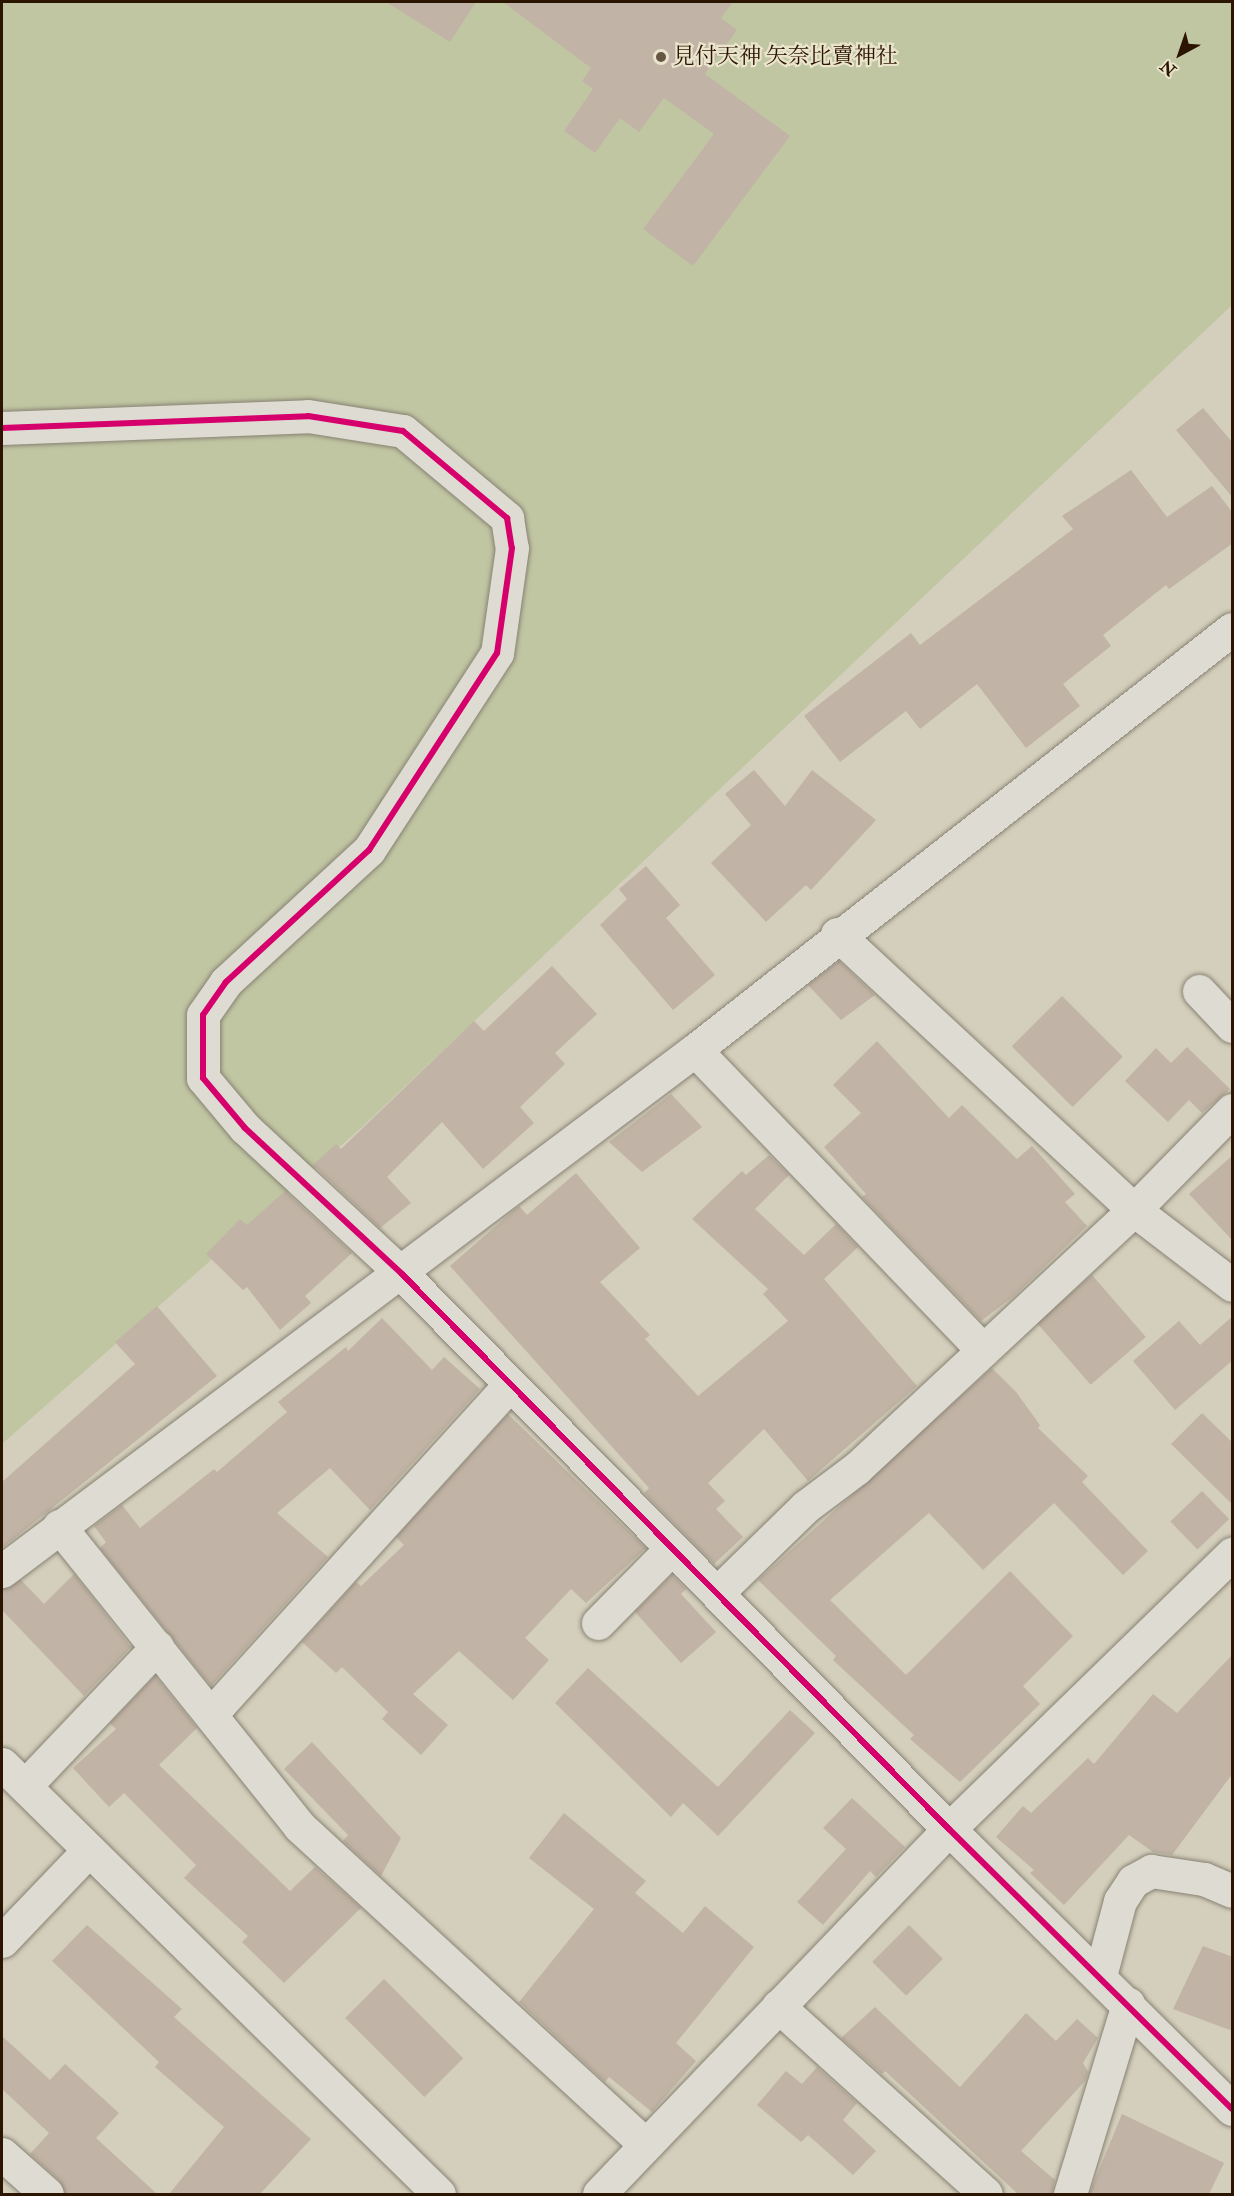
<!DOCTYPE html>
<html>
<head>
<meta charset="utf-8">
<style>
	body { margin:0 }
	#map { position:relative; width:1234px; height:2196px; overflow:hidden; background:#d4cfbc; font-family:"IM FELL Double Pica","Noto Serif JP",serif }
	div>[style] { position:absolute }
	.green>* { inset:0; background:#c0c6a2 }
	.building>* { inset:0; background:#c1b3a5; transform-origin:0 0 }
	.roads { filter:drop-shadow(0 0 2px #888274) drop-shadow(0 0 2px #888274) }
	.minor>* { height:33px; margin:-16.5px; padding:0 16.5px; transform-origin:16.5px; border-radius:16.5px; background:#dedcd2 }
	.cycleway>* { height:6px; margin:-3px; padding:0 3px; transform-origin:3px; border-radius:3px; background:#d6006c }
	.dots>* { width:16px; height:16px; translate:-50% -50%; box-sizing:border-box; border:3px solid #eae4cc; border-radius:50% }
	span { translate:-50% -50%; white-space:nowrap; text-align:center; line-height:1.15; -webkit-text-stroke:4.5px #eae4cc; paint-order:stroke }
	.poi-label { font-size:22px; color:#2b1400 }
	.left { translate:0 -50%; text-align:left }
	.frame { position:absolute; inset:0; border:3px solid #2b1400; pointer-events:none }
	.north { position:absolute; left:1150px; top:24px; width:60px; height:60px; -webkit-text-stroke:4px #eae4cc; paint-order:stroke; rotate:220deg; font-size:16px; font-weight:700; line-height:24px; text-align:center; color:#2b1400 }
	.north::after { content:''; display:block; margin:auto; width:21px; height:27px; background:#2b1400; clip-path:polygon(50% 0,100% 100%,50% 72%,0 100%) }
</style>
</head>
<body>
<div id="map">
	<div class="green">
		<i style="clip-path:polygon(2px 2px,1232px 2px,1232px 305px,360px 1129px,2px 1444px)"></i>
	</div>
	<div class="building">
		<i style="clip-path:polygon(386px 2px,476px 2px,450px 42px)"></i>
		<i style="clip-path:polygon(503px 2px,733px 2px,721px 18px,737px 30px,705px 74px,790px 136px,693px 266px,643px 229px,714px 134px,664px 98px,639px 132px,620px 118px,595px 153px,564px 131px,593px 89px,582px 81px,591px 68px)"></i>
		<i style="clip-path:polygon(1203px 408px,1233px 443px,1233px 498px,1176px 430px)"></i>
		<i style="clip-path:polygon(1131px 470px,1167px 517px,1212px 486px,1233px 513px,1233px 543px,1169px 589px,1166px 585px,1103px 635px,1111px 646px,1063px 684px,1080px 706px,1026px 748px,977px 684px,920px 729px,906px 711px,840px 762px,804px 716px,911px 633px,920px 645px,1073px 529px,1062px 516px)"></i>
		<i style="clip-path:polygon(754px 770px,785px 806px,812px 770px,876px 820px,811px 890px,806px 885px,766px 922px,711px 863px,751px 825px,725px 794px)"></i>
		<i style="clip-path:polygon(646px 866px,680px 905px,666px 918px,715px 975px,673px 1010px,600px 925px,627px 899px,619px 889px)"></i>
		<i style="clip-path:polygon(839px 961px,875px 995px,841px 1020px,808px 985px)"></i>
		<i style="clip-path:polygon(552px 966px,597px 1014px,555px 1053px,565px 1064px,520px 1107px,534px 1123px,483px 1169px,442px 1122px,387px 1177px,411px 1203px,380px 1228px,313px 1165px,336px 1144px,341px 1149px,474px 1021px,484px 1031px)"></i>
		<i style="left:1062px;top:996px;width:86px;height:71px;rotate:45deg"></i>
		<i style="clip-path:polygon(877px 1041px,949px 1118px,962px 1105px,1017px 1159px,1032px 1146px,1075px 1194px,1065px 1202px,1087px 1226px,1014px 1296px,981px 1321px,862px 1197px,866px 1194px,824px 1147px,861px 1113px,833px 1085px)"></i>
		<i style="clip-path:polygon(1187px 1047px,1230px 1089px,1202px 1113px,1189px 1100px,1168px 1122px,1125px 1081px,1156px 1048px,1171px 1063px)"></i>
		<i style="clip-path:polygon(671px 1094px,702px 1127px,642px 1172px,609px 1142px)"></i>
		<i style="clip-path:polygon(769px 1155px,789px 1175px,755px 1209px,804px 1255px,836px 1224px,858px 1247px,824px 1279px,917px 1386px,808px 1481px,764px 1429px,708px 1483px,725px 1501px,716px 1509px,743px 1537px,714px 1564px,644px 1493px,649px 1488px,450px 1266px,519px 1206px,527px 1215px,576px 1173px,640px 1248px,600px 1282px,650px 1335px,645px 1339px,698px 1396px,788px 1321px,763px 1294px,768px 1289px,692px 1219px,742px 1171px,746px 1175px)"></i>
		<i style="clip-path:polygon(1233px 1155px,1233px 1241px,1189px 1194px)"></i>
		<i style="clip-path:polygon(285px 1191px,352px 1253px,305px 1296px,311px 1303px,280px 1330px,247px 1287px,243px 1290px,206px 1254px,240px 1219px,247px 1225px)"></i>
		<i style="left:1092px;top:1275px;width:82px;height:73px;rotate:49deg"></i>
		<i style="clip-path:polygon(157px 1306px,217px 1376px,2px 1548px,2px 1482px,135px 1364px,115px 1342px)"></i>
		<i style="clip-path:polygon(1233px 1316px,1233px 1360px,1175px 1410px,1133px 1361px,1179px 1321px,1200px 1345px)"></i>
		<i style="clip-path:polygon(382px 1318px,432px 1370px,444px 1357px,480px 1389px,370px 1510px,330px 1468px,277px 1513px,328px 1557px,211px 1686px,100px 1548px,106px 1542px,94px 1526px,122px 1505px,140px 1528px,214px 1469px,217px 1472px,287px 1412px,278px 1402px,346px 1347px,348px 1351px)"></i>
		<i style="clip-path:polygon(992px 1368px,1016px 1392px,1040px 1425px,1038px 1428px,1088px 1476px,1082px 1482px,1148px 1551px,1123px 1575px,1054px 1503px,983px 1570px,929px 1513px,830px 1600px,906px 1675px,1010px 1571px,1073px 1636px,1023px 1686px,1040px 1704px,960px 1782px,910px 1739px,914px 1735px,833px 1660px,836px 1656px,758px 1580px)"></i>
		<i style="clip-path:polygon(1202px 1413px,1233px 1443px,1233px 1505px,1171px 1444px)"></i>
		<i style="clip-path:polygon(508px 1414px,646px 1548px,586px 1603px,571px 1589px,525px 1638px,549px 1660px,513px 1700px,459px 1651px,413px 1694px,448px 1725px,421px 1755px,382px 1719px,388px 1712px,342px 1667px,336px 1673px,302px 1642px,356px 1582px,361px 1586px,404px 1545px,396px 1537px)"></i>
		<i style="left:1202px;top:1491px;width:39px;height:44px;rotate:46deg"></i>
		<i style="clip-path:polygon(74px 1574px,131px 1647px,84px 1696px,2px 1610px,2px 1589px,21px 1580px,44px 1604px)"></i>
		<i style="clip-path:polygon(672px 1575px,686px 1589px,681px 1594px,716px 1632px,681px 1663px,635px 1612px)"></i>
		<i style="clip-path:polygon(1233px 1654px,1233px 1773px,1172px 1855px,1153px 1852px,1129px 1835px,1064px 1905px,1030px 1873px,1034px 1870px,996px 1837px,1023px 1806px,1031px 1813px,1088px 1758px,1094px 1764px,1153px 1694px,1177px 1713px)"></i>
		<i style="clip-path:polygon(588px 1668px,718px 1787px,790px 1710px,815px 1733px,718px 1836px,683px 1803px,671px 1817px,555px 1703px)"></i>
		<i style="clip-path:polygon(155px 1676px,197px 1728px,159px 1765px,290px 1891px,315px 1867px,361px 1908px,284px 1983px,242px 1942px,248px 1936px,184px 1878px,196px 1865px,124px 1793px,109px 1807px,73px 1768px,116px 1729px,110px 1723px)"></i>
		<i style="clip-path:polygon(312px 1742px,401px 1838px,381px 1876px,343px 1841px,348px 1835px,284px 1769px)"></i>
		<i style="clip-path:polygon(852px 1798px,905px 1847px,876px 1877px,870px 1871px,823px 1925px,797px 1902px,846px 1849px,823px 1828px)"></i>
		<i style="clip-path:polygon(564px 1813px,646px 1881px,635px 1893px,683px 1933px,705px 1906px,754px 1947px,676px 2043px,696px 2061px,652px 2112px,609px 2077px,605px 2082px,519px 2002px,594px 1909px,529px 1858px)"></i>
		<i style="clip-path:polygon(87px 1925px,182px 2009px,174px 2017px,311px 2139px,260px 2194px,169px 2194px,224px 2127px,155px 2067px,159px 2062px,52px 1961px)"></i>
		<i style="left:909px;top:1925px;width:48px;height:52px;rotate:45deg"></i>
		<i style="clip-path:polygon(1203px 1946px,1233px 1957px,1233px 2031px,1173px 2009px)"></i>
		<i style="left:384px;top:1979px;width:112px;height:55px;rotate:45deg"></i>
		<i style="clip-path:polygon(875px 2007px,960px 2087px,1026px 2013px,1056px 2041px,1077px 2019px,1098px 2038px,1083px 2063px,1088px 2072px,1085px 2081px,1021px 2151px,1055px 2180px,1052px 2194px,1018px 2194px,885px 2071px,882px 2074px,841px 2038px)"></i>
		<i style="clip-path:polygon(2px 2036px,50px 2080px,65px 2064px,119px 2113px,96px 2138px,157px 2194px,65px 2194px,59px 2180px,30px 2154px,49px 2133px,2px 2089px)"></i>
		<i style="clip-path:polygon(817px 2067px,857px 2103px,843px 2120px,876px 2151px,853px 2175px,808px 2135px,801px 2142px,757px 2105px,786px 2071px,802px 2084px)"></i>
		<i style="clip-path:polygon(1122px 2114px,1224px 2163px,1209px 2194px,1089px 2194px)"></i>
	</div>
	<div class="roads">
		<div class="minor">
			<i style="left:2px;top:428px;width:306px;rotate:-2.2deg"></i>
			<i style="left:308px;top:416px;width:96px;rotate:9deg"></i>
			<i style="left:403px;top:431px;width:136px;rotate:39.9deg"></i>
			<i style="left:507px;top:518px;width:30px;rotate:81deg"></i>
			<i style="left:512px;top:548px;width:106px;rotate:98.1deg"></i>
			<i style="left:497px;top:653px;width:235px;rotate:123deg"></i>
			<i style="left:369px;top:850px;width:195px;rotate:137.3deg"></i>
			<i style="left:226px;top:982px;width:40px;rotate:124.9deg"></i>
			<i style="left:203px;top:1015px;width:63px;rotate:90deg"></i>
			<i style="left:203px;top:1078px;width:65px;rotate:50deg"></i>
			<i style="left:245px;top:1128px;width:214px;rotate:42.9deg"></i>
			<i style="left:402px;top:1274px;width:779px;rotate:45.42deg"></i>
			<i style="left:949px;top:1829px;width:398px;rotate:44.7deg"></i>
			<i style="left:837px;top:934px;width:405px;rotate:42.9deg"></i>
			<i style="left:1134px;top:1210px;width:123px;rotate:37.4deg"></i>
			<i style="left:1199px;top:991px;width:48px;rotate:46.7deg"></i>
			<i style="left:695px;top:1050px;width:416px;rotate:46.2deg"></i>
			<i style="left:59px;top:1526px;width:384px;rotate:51.3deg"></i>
			<i style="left:299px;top:1826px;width:470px;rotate:42.6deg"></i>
			<i style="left:2px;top:1571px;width:867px;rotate:-36.94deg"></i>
			<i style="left:695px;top:1050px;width:682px;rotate:-38.1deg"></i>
			<i style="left:717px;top:1593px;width:123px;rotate:-44.3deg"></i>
			<i style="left:805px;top:1507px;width:65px;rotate:-36.9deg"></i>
			<i style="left:857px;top:1468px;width:379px;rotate:-43deg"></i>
			<i style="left:1134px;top:1210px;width:140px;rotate:-45.6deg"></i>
			<i style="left:598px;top:1623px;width:105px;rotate:-45.4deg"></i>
			<i style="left:211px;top:1714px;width:445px;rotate:-47.8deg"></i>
			<i style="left:2px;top:1764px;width:613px;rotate:44.54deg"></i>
			<i style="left:25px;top:1786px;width:192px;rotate:-46.5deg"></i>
			<i style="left:2px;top:1941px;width:126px;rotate:-46.3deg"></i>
			<i style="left:1100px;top:1976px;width:78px;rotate:-75.1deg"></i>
			<i style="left:1120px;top:1901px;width:24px;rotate:-57deg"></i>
			<i style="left:1133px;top:1881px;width:21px;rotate:-29deg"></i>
			<i style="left:1151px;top:1871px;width:54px;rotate:8.6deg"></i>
			<i style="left:1204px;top:1879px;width:30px;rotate:23deg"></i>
			<i style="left:778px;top:2006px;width:280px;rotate:42.1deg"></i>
			<i style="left:2px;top:2154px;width:60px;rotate:41.6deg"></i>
			<i style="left:599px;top:2194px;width:506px;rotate:-46.2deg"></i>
			<i style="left:949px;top:1829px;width:395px;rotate:-44.2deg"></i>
			<i style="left:1070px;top:2194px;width:199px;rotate:-73deg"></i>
		</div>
	</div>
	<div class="cycleway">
		<i style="left:2px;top:428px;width:306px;rotate:-2.2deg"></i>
		<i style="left:308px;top:416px;width:96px;rotate:9deg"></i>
		<i style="left:403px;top:431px;width:136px;rotate:39.9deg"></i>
		<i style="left:507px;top:518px;width:30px;rotate:81deg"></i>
		<i style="left:512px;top:548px;width:106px;rotate:98.1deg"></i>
		<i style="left:497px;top:653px;width:235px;rotate:123deg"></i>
		<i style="left:369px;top:850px;width:195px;rotate:137.3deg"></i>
		<i style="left:226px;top:982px;width:40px;rotate:124.9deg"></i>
		<i style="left:203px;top:1015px;width:63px;rotate:90deg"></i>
		<i style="left:203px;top:1078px;width:65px;rotate:50deg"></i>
		<i style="left:245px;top:1128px;width:214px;rotate:42.9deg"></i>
		<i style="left:402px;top:1274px;width:779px;rotate:45.42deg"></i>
		<i style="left:949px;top:1829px;width:398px;rotate:44.7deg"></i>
	</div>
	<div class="dots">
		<i style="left:661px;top:57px;background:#665542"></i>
	</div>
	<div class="poi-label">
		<span class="left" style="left:673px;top:57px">見付天神 矢奈比賣神社</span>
	</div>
	<div class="frame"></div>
	<div class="north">N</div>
</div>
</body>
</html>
